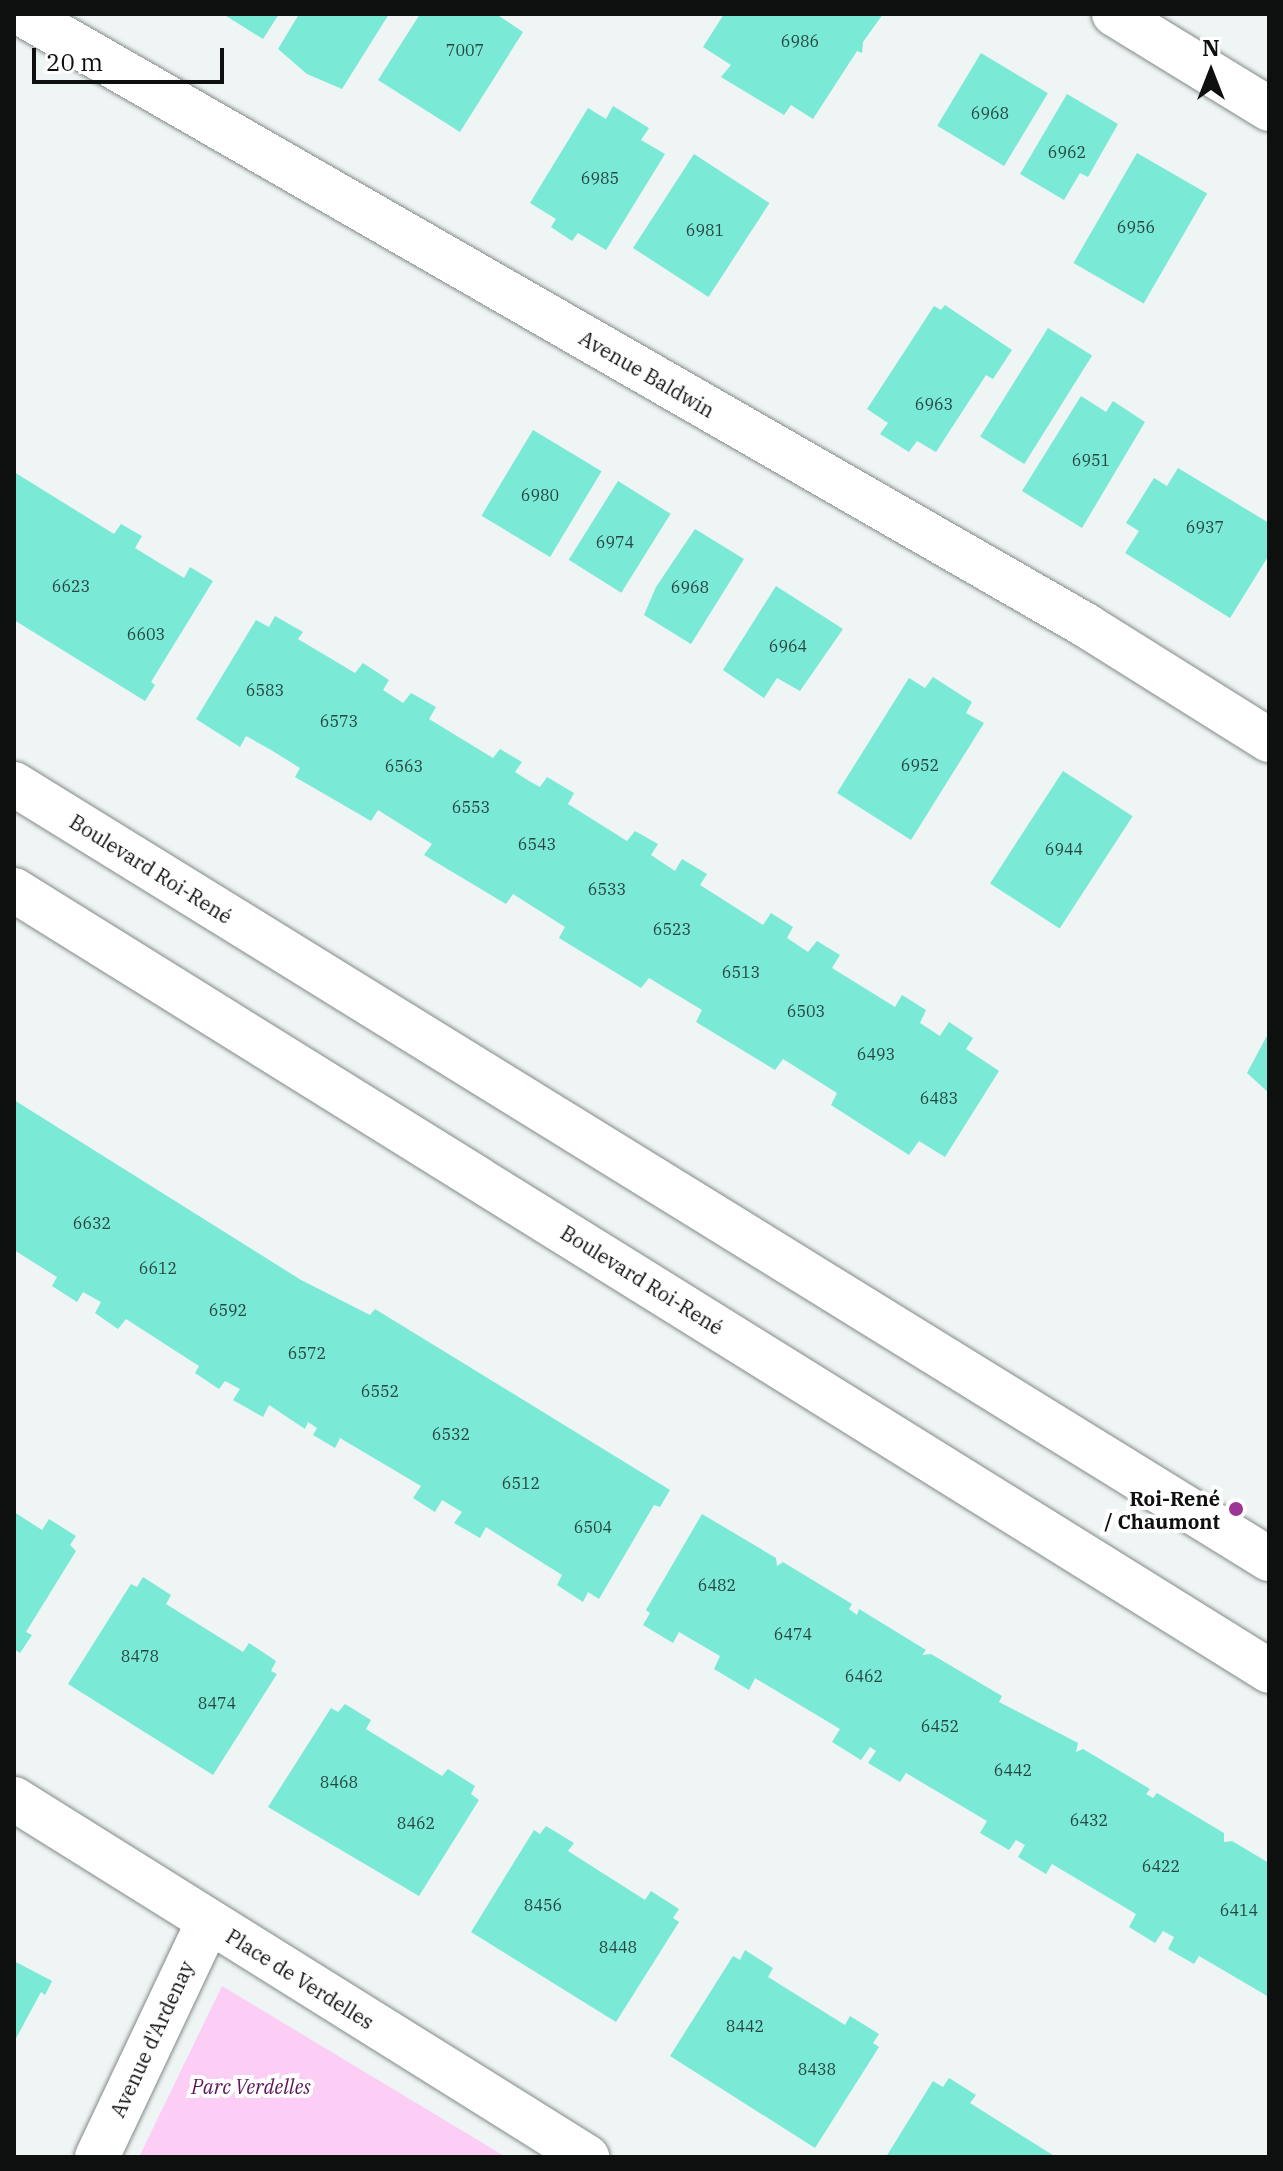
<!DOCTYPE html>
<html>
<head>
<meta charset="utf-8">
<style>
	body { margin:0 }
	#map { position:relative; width:1283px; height:2171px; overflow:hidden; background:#eef5f4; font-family:"IBM Plex Serif",serif }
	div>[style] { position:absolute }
	.green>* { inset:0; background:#fccef6 }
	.building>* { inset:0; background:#7ae9d6; transform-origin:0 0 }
	.roads { filter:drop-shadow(0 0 2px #838a88) drop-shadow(0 0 2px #838a88) }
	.street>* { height:44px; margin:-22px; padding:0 22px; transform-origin:22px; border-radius:22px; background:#fff }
	.secondary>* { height:44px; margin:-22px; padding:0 22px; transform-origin:22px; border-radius:22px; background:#fff }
	.dots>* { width:22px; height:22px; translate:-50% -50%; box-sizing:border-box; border:4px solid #fff; border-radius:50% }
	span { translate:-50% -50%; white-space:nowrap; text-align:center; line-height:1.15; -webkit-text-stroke:8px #fff; paint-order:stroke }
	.number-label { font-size:16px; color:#284641 }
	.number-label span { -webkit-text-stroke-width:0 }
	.street-label { font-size:20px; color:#0d100f }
	.poi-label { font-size:20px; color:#0d100f; font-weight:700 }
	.right { translate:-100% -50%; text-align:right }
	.park-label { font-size:20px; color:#5f155c; font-style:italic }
	.frame { position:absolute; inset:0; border:16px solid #0d100f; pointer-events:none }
	.north { position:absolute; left:1171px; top:32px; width:80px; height:80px; -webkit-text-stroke:6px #fff; paint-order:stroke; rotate:0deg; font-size:22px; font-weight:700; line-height:32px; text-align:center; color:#0d100f }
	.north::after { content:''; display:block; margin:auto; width:28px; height:36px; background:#0d100f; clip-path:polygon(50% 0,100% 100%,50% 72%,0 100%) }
	.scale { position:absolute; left:32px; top:48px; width:192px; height:36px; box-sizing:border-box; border:4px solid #0d100f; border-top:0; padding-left:10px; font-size:24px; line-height:28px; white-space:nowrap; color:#0d100f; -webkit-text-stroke:6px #fff; paint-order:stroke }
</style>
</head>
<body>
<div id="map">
	<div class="green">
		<i style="clip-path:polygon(222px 1986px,506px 2157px,139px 2157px)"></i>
	</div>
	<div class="building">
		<i style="clip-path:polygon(223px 14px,279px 14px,263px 39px)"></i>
		<i style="clip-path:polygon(299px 14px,389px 14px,342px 89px,307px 74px,278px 49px)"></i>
		<i style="clip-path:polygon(420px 14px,496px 14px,523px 32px,460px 132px,378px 80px)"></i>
		<i style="clip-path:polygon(724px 14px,883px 14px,863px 42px,862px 53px,857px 51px,813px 119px,791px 105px,784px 115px,721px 77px,731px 65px,703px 47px)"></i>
		<i style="left:981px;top:53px;width:78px;height:85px;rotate:31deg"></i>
		<i style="clip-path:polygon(1067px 94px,1118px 124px,1088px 177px,1080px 173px,1064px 200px,1020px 174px)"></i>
		<i style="clip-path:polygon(613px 106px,649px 128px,641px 140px,665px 154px,606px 250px,578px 233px,572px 241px,551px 227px,556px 219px,530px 203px,588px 108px,606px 119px)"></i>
		<i style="left:1137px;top:153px;width:81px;height:127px;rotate:30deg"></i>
		<i style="left:694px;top:154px;width:90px;height:112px;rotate:33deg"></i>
		<i style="clip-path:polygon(945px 305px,1012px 350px,993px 379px,986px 375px,936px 452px,917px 441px,909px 452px,880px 434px,888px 423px,867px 409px,934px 306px,941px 310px)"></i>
		<i style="left:1048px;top:328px;width:52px;height:128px;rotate:32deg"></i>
		<i style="clip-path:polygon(1081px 396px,1106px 412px,1113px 401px,1145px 422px,1082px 528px,1022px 491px)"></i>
		<i style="left:533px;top:430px;width:80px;height:100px;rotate:31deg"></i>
		<i style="clip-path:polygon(1178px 468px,1269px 523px,1269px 555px,1230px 618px,1125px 553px,1139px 531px,1126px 523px,1154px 478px,1167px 486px)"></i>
		<i style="clip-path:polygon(14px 472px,114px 534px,121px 524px,142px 536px,135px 548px,184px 578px,190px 567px,213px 581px,151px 682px,155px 685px,145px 701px,14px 620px)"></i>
		<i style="left:618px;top:481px;width:62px;height:93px;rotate:32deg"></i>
		<i style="clip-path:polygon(695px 529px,744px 559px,691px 644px,644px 615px,656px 587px)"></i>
		<i style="clip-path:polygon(776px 586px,843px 629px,800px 691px,777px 678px,764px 698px,723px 670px)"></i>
		<i style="clip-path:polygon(275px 616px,303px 632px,298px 639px,355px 673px,363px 663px,389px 680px,383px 690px,403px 703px,411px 693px,436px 707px,429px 719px,493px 758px,500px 749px,522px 762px,515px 772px,529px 781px,540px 787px,547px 777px,574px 793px,568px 804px,627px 841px,635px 831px,658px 844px,651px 855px,675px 871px,682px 859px,707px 874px,700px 885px,763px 925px,771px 913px,793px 927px,787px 938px,808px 952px,817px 941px,840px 955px,832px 968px,895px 1007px,902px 995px,926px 1010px,920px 1023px,940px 1036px,949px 1022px,973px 1038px,966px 1049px,999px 1071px,945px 1157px,919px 1141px,909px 1155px,831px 1105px,837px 1093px,783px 1059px,775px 1070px,696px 1022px,702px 1010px,649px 978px,641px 988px,559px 938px,565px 927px,513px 894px,506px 904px,424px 855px,432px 844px,378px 810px,371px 821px,295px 777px,300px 768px,271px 750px,246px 736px,240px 747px,196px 719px,256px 620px,269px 627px)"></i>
		<i style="clip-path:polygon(933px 677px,972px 702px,966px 713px,984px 723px,911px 840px,837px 793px,909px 678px,925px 688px)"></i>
		<i style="left:1063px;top:771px;width:83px;height:134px;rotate:33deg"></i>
		<i style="clip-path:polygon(1269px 1032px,1269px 1093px,1247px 1073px)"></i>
		<i style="clip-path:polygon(14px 1100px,301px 1280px,370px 1315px,375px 1309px,670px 1490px,660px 1507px,654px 1505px,599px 1599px,588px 1592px,583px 1602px,557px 1585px,562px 1575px,486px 1527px,480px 1538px,454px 1523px,462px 1512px,442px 1500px,435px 1512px,413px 1498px,421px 1486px,340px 1438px,335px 1448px,313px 1435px,317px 1428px,308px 1422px,305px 1429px,269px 1405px,263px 1417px,233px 1400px,240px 1389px,225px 1381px,219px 1389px,195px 1373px,199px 1366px,126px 1319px,118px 1329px,95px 1313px,101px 1302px,83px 1292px,77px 1302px,52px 1286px,57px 1277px,14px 1250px)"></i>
		<i style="clip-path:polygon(14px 1512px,42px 1530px,49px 1519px,76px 1536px,70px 1545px,76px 1551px,26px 1632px,32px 1635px,20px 1653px,14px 1649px)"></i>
		<i style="clip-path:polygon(702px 1514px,776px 1558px,777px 1566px,783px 1562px,852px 1604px,849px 1609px,857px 1615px,859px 1609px,926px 1650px,922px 1655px,931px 1654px,1002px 1696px,999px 1702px,1078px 1743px,1076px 1752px,1083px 1749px,1150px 1789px,1146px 1794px,1153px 1798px,1157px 1793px,1224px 1833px,1224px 1842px,1232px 1841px,1269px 1863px,1269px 1997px,1199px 1956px,1194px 1964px,1168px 1949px,1174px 1937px,1163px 1931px,1155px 1943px,1129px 1927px,1136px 1914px,1052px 1864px,1046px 1874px,1018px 1857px,1025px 1845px,1016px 1840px,1009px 1850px,980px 1833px,987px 1821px,906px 1773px,900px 1782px,868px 1763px,876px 1751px,870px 1747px,861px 1760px,832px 1742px,840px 1729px,755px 1678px,749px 1690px,714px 1669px,720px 1656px,679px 1632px,673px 1643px,643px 1625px,650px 1613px,646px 1610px)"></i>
		<i style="clip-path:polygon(143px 1577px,171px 1595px,166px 1604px,243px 1652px,249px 1643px,276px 1661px,271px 1671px,277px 1674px,213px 1775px,68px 1684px,131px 1584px,137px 1587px)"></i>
		<i style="clip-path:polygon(345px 1704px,371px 1720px,366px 1729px,442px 1776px,448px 1769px,475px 1786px,471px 1794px,479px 1800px,419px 1896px,268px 1807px,331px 1708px,338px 1712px)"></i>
		<i style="clip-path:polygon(546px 1826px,574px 1843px,568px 1851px,645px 1900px,651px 1891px,679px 1909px,673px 1918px,679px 1922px,616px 2022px,471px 1932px,534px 1830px,540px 1834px)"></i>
		<i style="clip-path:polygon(745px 1950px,773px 1968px,768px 1977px,845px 2025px,850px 2016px,879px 2034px,873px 2043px,879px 2047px,815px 2148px,670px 2056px,733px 1956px,740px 1960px)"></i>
		<i style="clip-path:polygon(14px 1961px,52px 1981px,45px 1995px,41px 1992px,14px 2042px)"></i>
		<i style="clip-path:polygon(949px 2078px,976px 2095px,970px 2103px,1056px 2157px,886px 2157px,933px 2081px,943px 2087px)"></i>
	</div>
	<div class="roads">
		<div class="street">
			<i style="left:22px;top:14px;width:1228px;rotate:29.88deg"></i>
			<i style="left:1087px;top:626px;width:215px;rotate:32.1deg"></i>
			<i style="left:1114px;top:14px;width:182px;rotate:31.5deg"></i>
			<i style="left:14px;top:1799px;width:676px;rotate:32deg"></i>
			<i style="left:97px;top:2157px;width:260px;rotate:-64.7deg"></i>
		</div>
		<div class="secondary">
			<i style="left:14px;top:784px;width:1475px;rotate:31.7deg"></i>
			<i style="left:14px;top:890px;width:1478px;rotate:31.89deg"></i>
		</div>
	</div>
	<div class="dots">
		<i style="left:1236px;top:1509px;background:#9d3597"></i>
	</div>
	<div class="number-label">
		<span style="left:800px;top:41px">6986</span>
		<span style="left:465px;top:50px">7007</span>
		<span style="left:990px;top:113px">6968</span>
		<span style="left:1067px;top:152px">6962</span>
		<span style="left:600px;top:178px">6985</span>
		<span style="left:1136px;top:227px">6956</span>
		<span style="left:705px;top:230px">6981</span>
		<span style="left:934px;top:404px">6963</span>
		<span style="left:1091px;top:460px">6951</span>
		<span style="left:540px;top:495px">6980</span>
		<span style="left:1205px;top:527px">6937</span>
		<span style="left:615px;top:542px">6974</span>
		<span style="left:71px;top:586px">6623</span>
		<span style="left:690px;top:587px">6968</span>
		<span style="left:146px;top:634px">6603</span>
		<span style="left:788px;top:646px">6964</span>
		<span style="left:265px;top:690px">6583</span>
		<span style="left:339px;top:721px">6573</span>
		<span style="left:920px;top:765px">6952</span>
		<span style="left:404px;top:766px">6563</span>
		<span style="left:471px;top:807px">6553</span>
		<span style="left:537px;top:844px">6543</span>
		<span style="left:1064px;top:849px">6944</span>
		<span style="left:607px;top:889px">6533</span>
		<span style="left:672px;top:929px">6523</span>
		<span style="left:741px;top:972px">6513</span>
		<span style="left:806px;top:1011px">6503</span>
		<span style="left:876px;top:1054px">6493</span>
		<span style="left:939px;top:1098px">6483</span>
		<span style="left:92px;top:1223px">6632</span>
		<span style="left:158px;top:1268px">6612</span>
		<span style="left:228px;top:1310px">6592</span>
		<span style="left:307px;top:1353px">6572</span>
		<span style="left:380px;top:1391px">6552</span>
		<span style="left:451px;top:1434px">6532</span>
		<span style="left:521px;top:1483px">6512</span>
		<span style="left:593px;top:1527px">6504</span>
		<span style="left:717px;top:1585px">6482</span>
		<span style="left:793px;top:1634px">6474</span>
		<span style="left:140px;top:1656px">8478</span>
		<span style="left:864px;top:1676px">6462</span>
		<span style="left:217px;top:1703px">8474</span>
		<span style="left:940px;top:1726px">6452</span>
		<span style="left:1013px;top:1770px">6442</span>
		<span style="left:339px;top:1782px">8468</span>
		<span style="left:1089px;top:1820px">6432</span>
		<span style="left:416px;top:1823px">8462</span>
		<span style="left:1161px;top:1866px">6422</span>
		<span style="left:543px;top:1905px">8456</span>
		<span style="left:1239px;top:1910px">6414</span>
		<span style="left:618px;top:1947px">8448</span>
		<span style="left:745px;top:2026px">8442</span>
		<span style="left:817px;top:2069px">8438</span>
	</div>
	<div class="street-label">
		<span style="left:647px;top:374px;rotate:30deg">Avenue Baldwin</span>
		<span style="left:151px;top:869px;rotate:32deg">Boulevard Roi-René</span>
		<span style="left:642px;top:1280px;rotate:32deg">Boulevard Roi-René</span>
		<span style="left:300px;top:1979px;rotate:32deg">Place de Verdelles</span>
		<span style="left:152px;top:2039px;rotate:-65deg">Avenue d'Ardenay</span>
	</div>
	<div class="poi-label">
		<span class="right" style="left:1220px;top:1510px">Roi-René<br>/ Chaumont</span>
	</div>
	<div class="park-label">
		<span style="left:251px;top:2086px">Parc Verdelles</span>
	</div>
	<div class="frame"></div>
	<div class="north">N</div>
	<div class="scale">20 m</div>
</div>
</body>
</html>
